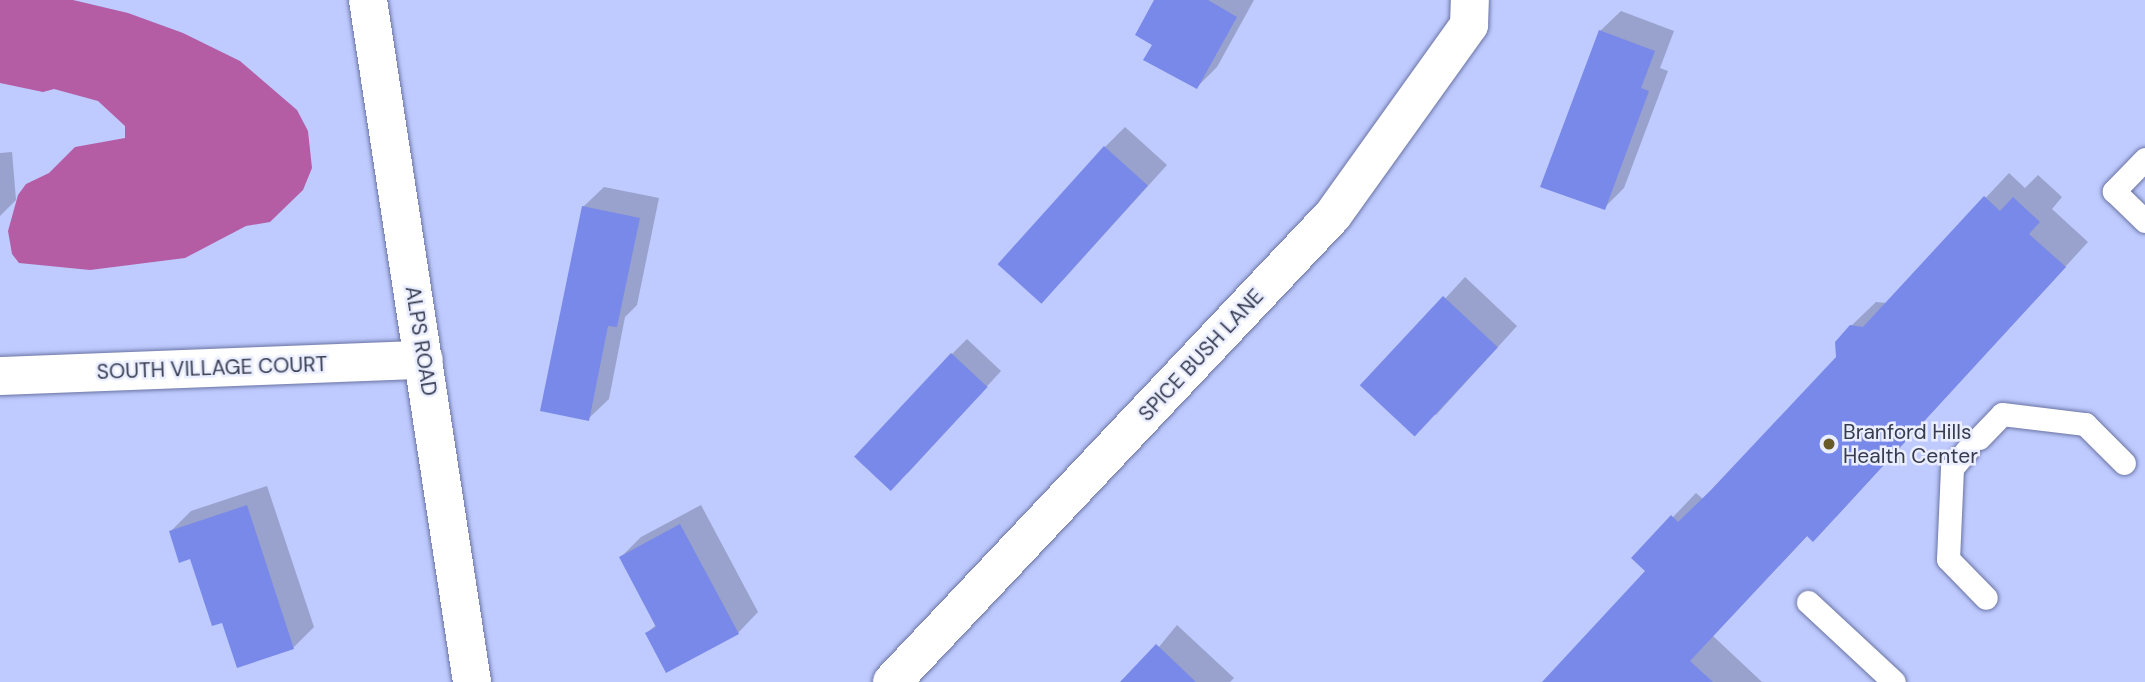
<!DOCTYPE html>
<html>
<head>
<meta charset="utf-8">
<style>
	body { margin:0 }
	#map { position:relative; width:2145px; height:682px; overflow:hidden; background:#bfcbff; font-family:"DM Sans",sans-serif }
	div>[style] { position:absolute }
	.water>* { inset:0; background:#b45da4 }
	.shadow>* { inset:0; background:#0003 }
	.building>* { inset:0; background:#7989e9; transform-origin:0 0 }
	.roads { filter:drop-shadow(0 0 2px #6b74a3) drop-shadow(0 0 2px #6b74a3) }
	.service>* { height:23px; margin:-11.5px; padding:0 11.5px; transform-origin:11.5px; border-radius:11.5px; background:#fff }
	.minor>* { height:38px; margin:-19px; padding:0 19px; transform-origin:19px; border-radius:19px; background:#fff }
	.tertiary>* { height:38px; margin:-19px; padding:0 19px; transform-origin:19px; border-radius:19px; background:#fff }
	.dots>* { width:19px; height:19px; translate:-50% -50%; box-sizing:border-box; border:4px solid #eaeefe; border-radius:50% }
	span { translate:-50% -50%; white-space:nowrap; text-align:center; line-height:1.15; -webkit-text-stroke:5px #eaeefe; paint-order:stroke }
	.street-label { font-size:21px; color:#363b50 }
	.poi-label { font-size:21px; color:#363b50 }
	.left { translate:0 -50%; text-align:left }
</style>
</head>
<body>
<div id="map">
	<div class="water">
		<i style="clip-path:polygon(0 0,73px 0,128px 13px,183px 33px,240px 61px,297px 110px,308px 131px,312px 168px,303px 190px,270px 222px,246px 226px,185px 258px,90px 270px,19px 263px,12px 254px,8px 231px,18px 195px,26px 184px,49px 173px,75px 147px,125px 138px,125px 126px,98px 101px,54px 89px,43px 92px,0 83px)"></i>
	</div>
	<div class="shadow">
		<i style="clip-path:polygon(1156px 0,1254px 0,1217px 67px,1197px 87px,1154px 44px)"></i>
		<i style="clip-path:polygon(1621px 11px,1674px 31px,1660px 68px,1668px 71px,1624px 188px,1604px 208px,1600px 31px)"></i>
		<i style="clip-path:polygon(1125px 127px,1167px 165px,1062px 281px,1105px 147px)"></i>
		<i style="clip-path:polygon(12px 152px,16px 200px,0 216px,0 153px)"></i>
		<i style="clip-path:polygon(2009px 173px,2025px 188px,2038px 175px,2062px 197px,2052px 209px,2088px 242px,1837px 516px,1808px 535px,1713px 636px,1762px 682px,1545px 682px,1648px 571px,1673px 517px,1696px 493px,1703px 499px,1838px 358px,1851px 326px,1876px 302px,1887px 303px)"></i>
		<i style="clip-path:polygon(604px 187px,659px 198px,637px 305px,625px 317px,609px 399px,588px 419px,583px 207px)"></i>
		<i style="clip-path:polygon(1465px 277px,1517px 326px,1436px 415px,1364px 387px)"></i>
		<i style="clip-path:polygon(967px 339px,1001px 371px,907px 474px,952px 354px)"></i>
		<i style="clip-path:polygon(267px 486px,314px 627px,293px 648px,223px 621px,191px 557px,171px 531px,191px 511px)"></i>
		<i style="clip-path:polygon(701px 505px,758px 612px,738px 633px,647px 633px,657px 624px,621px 557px,641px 537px)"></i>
		<i style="clip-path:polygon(1177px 625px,1234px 678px,1230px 682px,1130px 682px)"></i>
	</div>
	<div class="building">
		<i style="clip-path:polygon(1154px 0,1208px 0,1237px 17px,1197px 89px,1143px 60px,1152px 45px,1135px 35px)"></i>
		<i style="clip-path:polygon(1599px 30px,1655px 51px,1641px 88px,1649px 91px,1605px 210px,1540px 187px)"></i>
		<i style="left:1104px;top:146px;width:59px;height:159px;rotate:42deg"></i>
		<i style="clip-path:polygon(1984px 196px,2000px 211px,2013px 197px,2040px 222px,2029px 234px,2066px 267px,1813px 542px,1807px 536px,1690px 661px,1713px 682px,1542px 682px,1645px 571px,1631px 558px,1671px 515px,1678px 522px,1710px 491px,1836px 357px,1835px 342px,1850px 325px,1863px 327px)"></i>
		<i style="clip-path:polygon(582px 206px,640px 218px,617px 327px,608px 326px,589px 421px,540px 411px)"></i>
		<i style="left:1443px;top:296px;width:75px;height:122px;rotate:43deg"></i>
		<i style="left:951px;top:353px;width:50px;height:142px;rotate:43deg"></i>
		<i style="clip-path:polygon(247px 505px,294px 649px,237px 668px,222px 623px,212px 626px,190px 559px,179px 563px,169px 531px)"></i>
		<i style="clip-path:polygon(680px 524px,739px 634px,666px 673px,645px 633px,656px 627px,619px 557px)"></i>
		<i style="clip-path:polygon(1156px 644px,1196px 682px,1120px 682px)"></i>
	</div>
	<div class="roads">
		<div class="service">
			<i style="left:2145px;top:159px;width:45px;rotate:134.1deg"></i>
			<i style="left:2114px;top:191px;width:43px;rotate:44.1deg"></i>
			<i style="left:1979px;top:438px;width:33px;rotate:-46deg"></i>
			<i style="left:2002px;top:414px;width:84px;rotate:6.9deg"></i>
			<i style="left:2085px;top:424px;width:55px;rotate:45deg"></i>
			<i style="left:1967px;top:450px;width:23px;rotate:130deg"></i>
			<i style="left:1952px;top:468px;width:91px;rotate:92.5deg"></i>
			<i style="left:1948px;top:559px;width:54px;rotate:45.7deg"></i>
			<i style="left:1808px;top:602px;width:117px;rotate:42.9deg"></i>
		</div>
		<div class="minor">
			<i style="left:0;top:376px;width:424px;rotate:-2.2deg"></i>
			<i style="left:892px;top:682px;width:642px;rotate:-46.64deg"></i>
			<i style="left:1333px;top:215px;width:234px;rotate:-54.4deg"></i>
			<i style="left:1469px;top:25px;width:25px;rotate:-88deg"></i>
		</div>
		<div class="tertiary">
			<i style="left:368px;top:0;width:690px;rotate:81.33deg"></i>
		</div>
	</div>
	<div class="dots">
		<i style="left:1829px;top:444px;background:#685b28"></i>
	</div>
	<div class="street-label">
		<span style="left:421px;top:341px;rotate:81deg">ALPS ROAD</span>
		<span style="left:1201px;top:355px;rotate:-47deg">SPICE BUSH LANE</span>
		<span style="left:212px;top:368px;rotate:-2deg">SOUTH VILLAGE COURT</span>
	</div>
	<div class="poi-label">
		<span class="left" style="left:1843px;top:444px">Branford Hills<br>Health Center</span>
	</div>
</div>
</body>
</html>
